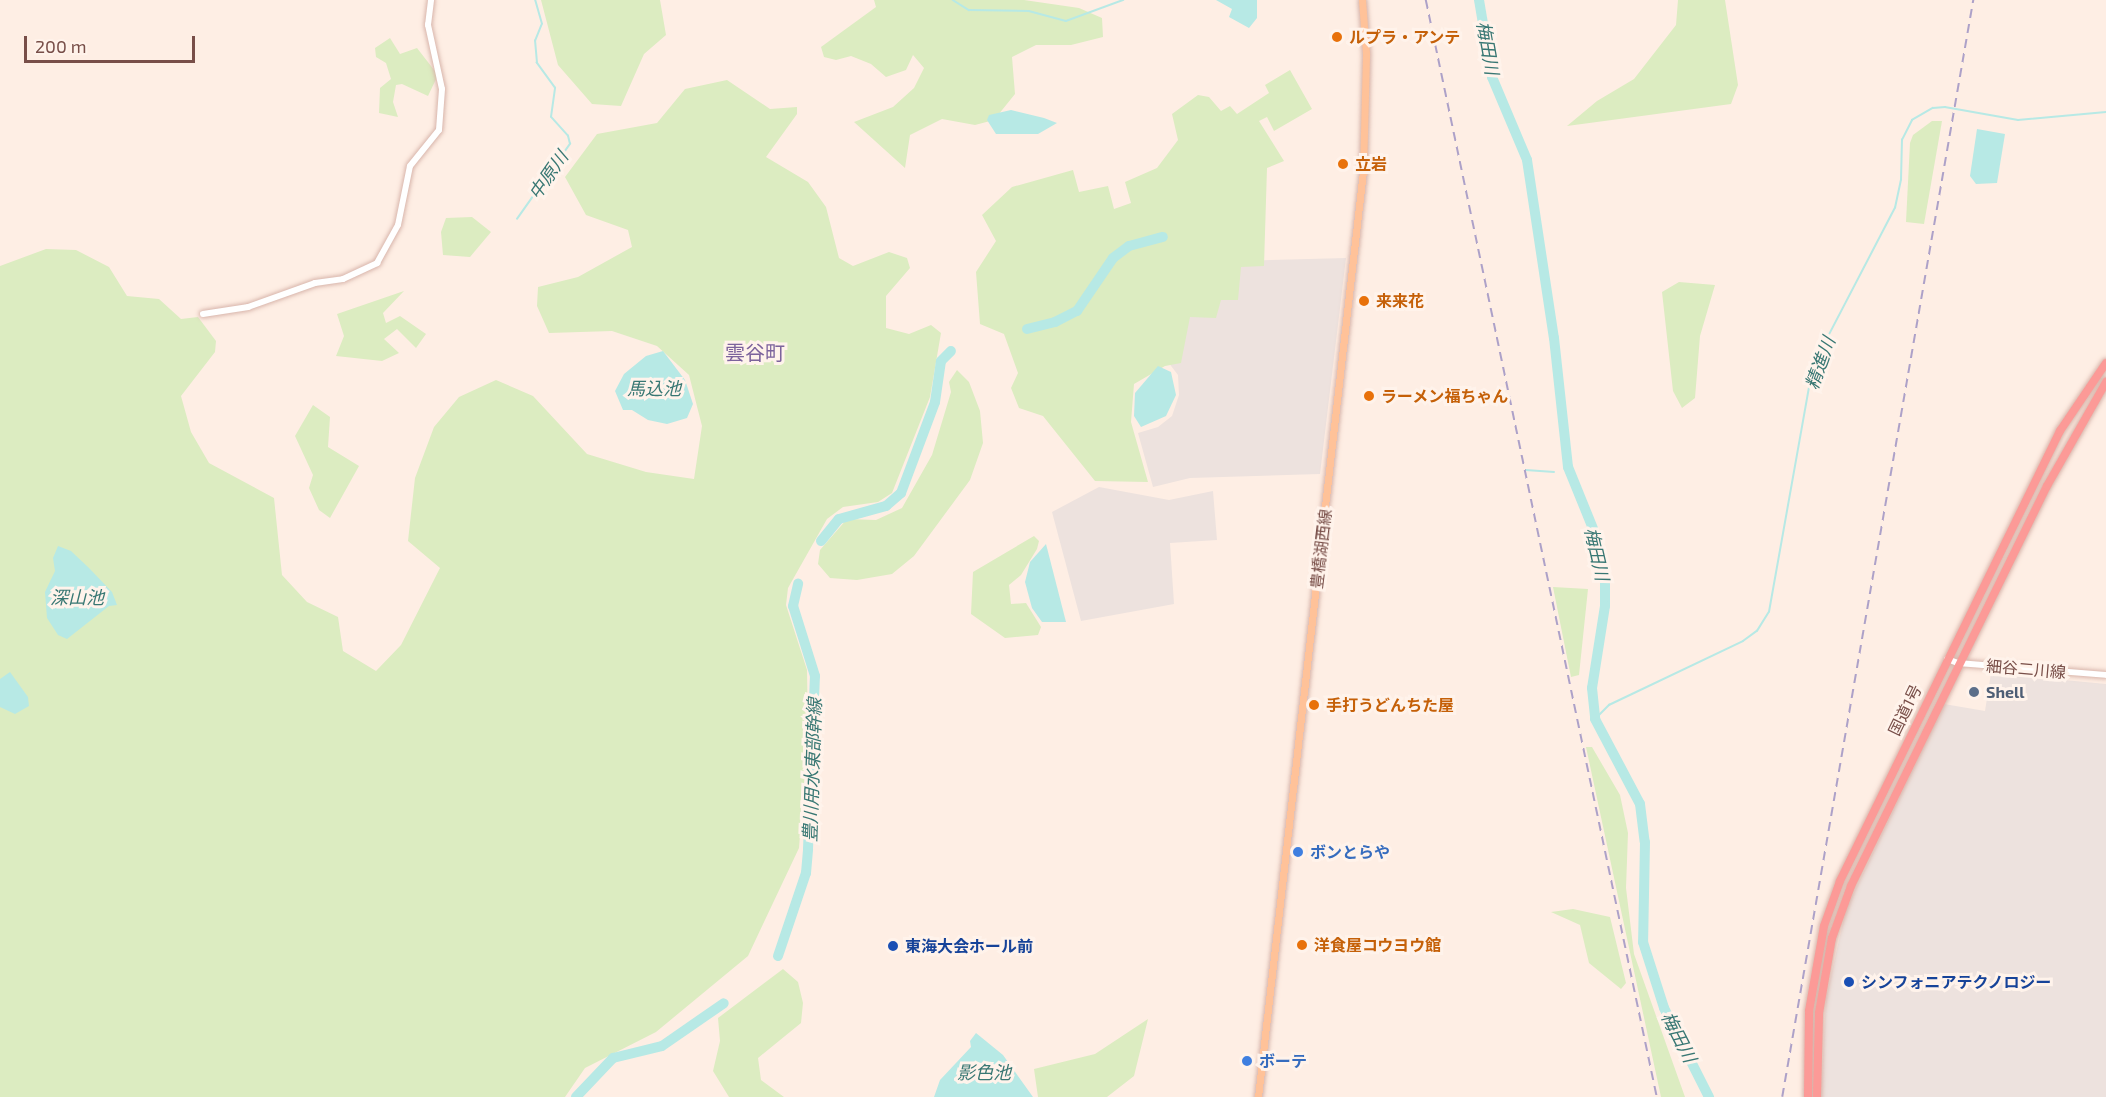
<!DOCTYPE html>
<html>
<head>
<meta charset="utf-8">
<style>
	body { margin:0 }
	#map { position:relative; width:2106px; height:1097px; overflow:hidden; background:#feeee4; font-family:"Exo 2","Noto Sans JP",sans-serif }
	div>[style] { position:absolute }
	.industrial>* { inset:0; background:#ede2de }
	.green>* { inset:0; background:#dcecc1 }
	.water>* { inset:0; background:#b7e9e5 }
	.stream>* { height:1.5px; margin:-0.75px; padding:0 0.75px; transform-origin:0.75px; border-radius:0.75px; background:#b7e9e5 }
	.river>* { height:10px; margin:-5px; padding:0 5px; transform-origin:5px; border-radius:5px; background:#b7e9e5 }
	.roads { filter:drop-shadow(0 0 2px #d8b5ab) drop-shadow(0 0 2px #d8b5ab) }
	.secondary>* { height:6px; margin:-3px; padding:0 3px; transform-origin:3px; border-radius:3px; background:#fff }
	.primary>* { height:7px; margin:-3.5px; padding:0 3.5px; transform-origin:3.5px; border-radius:3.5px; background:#ffc299 }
	.highway>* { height:8px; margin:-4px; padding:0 4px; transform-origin:4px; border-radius:4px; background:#fc9a97 }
	.rail>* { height:1.5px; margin-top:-0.75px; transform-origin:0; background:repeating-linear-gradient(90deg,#ada1c8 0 9px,transparent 0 15px) }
	.dots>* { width:16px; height:16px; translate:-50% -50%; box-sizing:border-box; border:3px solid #fff3eb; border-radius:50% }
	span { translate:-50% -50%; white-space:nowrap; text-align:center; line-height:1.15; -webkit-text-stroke:6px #fff3eb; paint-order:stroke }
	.food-label { font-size:16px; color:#c56008; font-weight:700 }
	.left { translate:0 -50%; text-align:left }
	.street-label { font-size:16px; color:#784e48 }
	.service-label { font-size:16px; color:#4e5e75; font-weight:700 }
	.shop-label { font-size:16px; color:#366cbe; font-weight:700 }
	.transit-label { font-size:16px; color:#164399; font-weight:700 }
	.water-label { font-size:18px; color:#387773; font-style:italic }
	.quarter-label { font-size:20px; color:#7c639c }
	.scale { position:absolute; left:24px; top:36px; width:171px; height:27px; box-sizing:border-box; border:3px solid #784e48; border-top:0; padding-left:8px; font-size:18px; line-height:21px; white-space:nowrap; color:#784e48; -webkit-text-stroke:4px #fff3eb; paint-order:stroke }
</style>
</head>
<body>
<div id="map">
	<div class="industrial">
		<i style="clip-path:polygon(1346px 258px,1320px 474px,1190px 478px,1153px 487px,1138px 433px,1158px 427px,1172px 416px,1179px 395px,1178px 375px,1165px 358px,1191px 312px,1236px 261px)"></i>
		<i style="clip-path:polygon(1099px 487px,1169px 500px,1213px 491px,1217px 540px,1170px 543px,1174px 604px,1081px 621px,1052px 512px)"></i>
		<i style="clip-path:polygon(1991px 673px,2106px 684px,2106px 1097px,1821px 1097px,1826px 998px,1846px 909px,1944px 704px,1985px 711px)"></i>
	</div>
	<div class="green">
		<i style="clip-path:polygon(541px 0,660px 0,666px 35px,644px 54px,621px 106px,592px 104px,558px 65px)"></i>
		<i style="clip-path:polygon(874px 0,1024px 0,1079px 8px,1102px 18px,1103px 37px,1071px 45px,1036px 45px,1012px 57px,1015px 94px,994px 120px,975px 125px,942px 119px,910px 135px,905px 168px,854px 122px,893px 107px,914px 88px,924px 68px,913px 55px,906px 70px,886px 77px,871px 64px,851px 56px,836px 60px,824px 57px,821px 47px,876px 7px)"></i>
		<i style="clip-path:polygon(1678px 0,1725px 0,1738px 85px,1731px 104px,1567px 126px,1597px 101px,1634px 79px,1676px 25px)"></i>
		<i style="clip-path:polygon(390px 38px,400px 54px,417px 48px,438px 75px,428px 96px,402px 84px,396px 85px,393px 102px,398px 117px,379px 113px,380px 88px,391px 79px,386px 63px,376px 57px,375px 48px)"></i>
		<i style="clip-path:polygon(1290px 70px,1312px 109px,1274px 131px,1267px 117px,1259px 121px,1284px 161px,1267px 168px,1264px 266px,1241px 267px,1238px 300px,1221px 300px,1216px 318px,1190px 317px,1181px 363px,1165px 366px,1134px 384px,1131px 422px,1148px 482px,1095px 481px,1043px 416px,1019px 408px,1011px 388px,1018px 373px,1004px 334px,980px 324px,976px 272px,996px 241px,982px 215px,1012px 187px,1073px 170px,1079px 192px,1108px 186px,1114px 209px,1131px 203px,1125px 182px,1157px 168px,1178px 140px,1172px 114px,1198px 95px,1209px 97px,1221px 111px,1230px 106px,1237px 114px,1269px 93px,1265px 85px)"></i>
		<i style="clip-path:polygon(727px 80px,770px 109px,797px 107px,797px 114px,766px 157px,808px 182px,826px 207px,839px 258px,853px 266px,889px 252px,907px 258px,910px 268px,886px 296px,886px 328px,909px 334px,931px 325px,941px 333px,930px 397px,892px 493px,878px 502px,843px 507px,827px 519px,788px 588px,786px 605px,807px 670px,808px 732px,799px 848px,748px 956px,656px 1032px,585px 1068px,565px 1097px,0 1097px,0 266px,46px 249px,76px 250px,109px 267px,127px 296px,159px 299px,181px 319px,198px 317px,216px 341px,215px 352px,181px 396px,191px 432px,209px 463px,274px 498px,282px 575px,307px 602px,338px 617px,343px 651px,376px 671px,401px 645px,440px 568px,408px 541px,415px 478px,434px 427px,459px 397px,496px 380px,533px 396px,587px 454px,646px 472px,694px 479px,702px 426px,689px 375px,657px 346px,612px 331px,549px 333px,537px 306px,538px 287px,578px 277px,632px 247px,628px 230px,586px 215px,565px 177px,597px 134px,657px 123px,685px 89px)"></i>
		<i style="clip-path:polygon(1932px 121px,1942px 121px,1924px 224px,1906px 222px,1910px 143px,1913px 135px)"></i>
		<i style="clip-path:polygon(472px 217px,491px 232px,470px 257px,443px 255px,441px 232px,446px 218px)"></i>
		<i style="clip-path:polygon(1679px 282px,1715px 285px,1700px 336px,1695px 398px,1682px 408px,1673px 391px,1662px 292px)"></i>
		<i style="clip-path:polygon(404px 291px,383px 313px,386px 323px,400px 316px,426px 334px,416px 348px,397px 329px,384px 339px,399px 353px,382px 361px,336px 356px,344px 336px,337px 314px)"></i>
		<i style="clip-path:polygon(957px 370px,969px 382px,980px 411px,983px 443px,970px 480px,914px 556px,892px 574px,857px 580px,830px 578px,818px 564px,820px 550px,847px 519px,876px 520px,902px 508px,932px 455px,951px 392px,949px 382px)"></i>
		<i style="clip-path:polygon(313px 405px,330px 417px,328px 447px,359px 466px,330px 518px,319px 510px,309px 488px,313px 475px,295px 436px)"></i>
		<i style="clip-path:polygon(1034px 536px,1039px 541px,1037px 549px,1021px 575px,1009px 585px,1011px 604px,1026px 603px,1041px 627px,1038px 635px,1005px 638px,971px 614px,973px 572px)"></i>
		<i style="clip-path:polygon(1553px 587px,1588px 589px,1579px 675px,1571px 677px)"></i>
		<i style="clip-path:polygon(1586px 747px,1592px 747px,1620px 795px,1628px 833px,1626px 888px,1634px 954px,1685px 1097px,1661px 1097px)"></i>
		<i style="clip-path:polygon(1573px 909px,1610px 917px,1626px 983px,1621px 989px,1589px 963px,1580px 925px,1551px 912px)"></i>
		<i style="clip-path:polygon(783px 969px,798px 982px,803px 1003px,801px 1023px,758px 1058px,761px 1080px,784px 1097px,729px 1097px,713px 1071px,720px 1041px,718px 1018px)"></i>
		<i style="clip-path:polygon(1148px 1019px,1134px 1076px,1107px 1097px,1038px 1097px,1034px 1069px,1095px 1054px)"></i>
	</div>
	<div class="water">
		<i style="clip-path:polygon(1216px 0,1257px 0,1257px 18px,1249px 28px,1229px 17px,1232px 9px)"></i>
		<i style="clip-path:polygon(1011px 110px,1044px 118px,1057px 123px,1038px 134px,996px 134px,987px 120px,989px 115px)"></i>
		<i style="clip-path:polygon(1977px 129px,2005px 134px,1997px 183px,1976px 184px,1970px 176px)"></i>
		<i style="clip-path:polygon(663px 351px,685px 380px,693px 404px,687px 418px,667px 424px,648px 420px,632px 410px,623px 410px,615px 391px,624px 374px,646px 356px)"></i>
		<i style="clip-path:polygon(1158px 366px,1171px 372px,1176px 395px,1166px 416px,1141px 427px,1134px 416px,1135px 393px)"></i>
		<i style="clip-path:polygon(1046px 544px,1066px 622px,1042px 622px,1032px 608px,1025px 582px,1030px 562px)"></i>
		<i style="clip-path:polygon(58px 546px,71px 551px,89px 568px,112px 592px,117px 605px,109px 606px,67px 639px,58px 635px,47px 618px,45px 592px,55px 571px,53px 558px)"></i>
		<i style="clip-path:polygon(10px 672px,28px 697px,29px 706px,15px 714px,0 707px,0 679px)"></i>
		<i style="clip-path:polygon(976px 1033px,1003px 1055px,1033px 1097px,934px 1097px,940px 1080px,971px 1047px,970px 1041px)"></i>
	</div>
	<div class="stream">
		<i style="left:953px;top:0;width:19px;rotate:32deg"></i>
		<i style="left:969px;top:10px;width:60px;rotate:1deg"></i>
		<i style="left:1029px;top:11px;width:38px;rotate:15deg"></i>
		<i style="left:1066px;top:21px;width:61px;rotate:-20.2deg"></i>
		<i style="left:517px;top:219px;width:92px;rotate:-54.8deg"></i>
		<i style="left:570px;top:144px;width:8px;rotate:-104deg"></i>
		<i style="left:568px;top:136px;width:25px;rotate:-132deg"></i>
		<i style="left:551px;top:117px;width:29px;rotate:-82deg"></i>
		<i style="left:555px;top:88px;width:31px;rotate:-126deg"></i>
		<i style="left:537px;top:63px;width:22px;rotate:-95deg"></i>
		<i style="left:535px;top:41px;width:18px;rotate:-68deg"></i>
		<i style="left:542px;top:24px;width:25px;rotate:-106deg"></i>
		<i style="left:1526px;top:470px;width:28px;rotate:4deg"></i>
		<i style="left:1595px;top:719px;width:20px;rotate:-45deg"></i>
		<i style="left:1609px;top:705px;width:148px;rotate:-25.5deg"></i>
		<i style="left:1743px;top:641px;width:17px;rotate:-36deg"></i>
		<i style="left:1757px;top:631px;width:22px;rotate:-58deg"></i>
		<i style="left:1769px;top:612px;width:234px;rotate:-79.9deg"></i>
		<i style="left:1810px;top:382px;width:36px;rotate:-71deg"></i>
		<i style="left:1822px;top:348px;width:158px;rotate:-62.5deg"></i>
		<i style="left:1895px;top:208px;width:29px;rotate:-78deg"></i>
		<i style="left:1901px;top:180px;width:40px;rotate:-88.6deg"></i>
		<i style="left:1902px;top:140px;width:22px;rotate:-63deg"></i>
		<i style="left:1912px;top:120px;width:24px;rotate:-30deg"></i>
		<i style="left:1933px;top:108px;width:12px;rotate:-5deg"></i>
		<i style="left:1945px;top:107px;width:74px;rotate:10.1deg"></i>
		<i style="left:2018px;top:120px;width:88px;rotate:-5.2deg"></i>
	</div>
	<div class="river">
		<i style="left:1479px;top:0;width:78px;rotate:80.4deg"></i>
		<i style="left:1492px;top:77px;width:90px;rotate:67.1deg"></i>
		<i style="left:1527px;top:160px;width:180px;rotate:81.4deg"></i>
		<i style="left:1554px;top:338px;width:130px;rotate:83.8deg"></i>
		<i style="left:1568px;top:467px;width:80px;rotate:67.9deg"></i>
		<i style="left:1598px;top:541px;width:39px;rotate:80deg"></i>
		<i style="left:1605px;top:579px;width:27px;rotate:90deg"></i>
		<i style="left:1605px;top:606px;width:83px;rotate:99deg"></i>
		<i style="left:1592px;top:688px;width:31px;rotate:84deg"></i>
		<i style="left:1595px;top:719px;width:96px;rotate:62.1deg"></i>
		<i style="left:1640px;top:804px;width:38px;rotate:83deg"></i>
		<i style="left:1645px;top:842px;width:100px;rotate:91.1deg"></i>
		<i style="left:1643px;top:942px;width:69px;rotate:72.3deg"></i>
		<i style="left:1664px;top:1008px;width:100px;rotate:63.2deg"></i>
		<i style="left:1027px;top:329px;width:29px;rotate:-14deg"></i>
		<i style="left:1055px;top:322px;width:25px;rotate:-27deg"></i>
		<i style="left:1077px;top:311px;width:64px;rotate:-55.8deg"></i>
		<i style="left:1113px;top:258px;width:20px;rotate:-37deg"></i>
		<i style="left:1129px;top:246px;width:35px;rotate:-15deg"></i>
		<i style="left:821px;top:541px;width:28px;rotate:-51deg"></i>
		<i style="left:839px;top:519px;width:49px;rotate:-15.5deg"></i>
		<i style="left:886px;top:506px;width:20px;rotate:-41deg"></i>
		<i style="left:901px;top:493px;width:97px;rotate:-69.5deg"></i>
		<i style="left:935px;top:402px;width:41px;rotate:-81.7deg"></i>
		<i style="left:941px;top:361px;width:14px;rotate:-45deg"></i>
		<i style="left:778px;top:956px;width:88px;rotate:-71.4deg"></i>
		<i style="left:806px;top:873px;width:24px;rotate:-85deg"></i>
		<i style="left:808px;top:849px;width:173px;rotate:-87.7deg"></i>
		<i style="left:815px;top:676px;width:73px;rotate:-107.4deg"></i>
		<i style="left:793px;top:606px;width:23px;rotate:-77deg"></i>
		<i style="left:576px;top:1097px;width:54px;rotate:-46.5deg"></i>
		<i style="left:613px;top:1058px;width:50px;rotate:-13.8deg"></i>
		<i style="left:662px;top:1046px;width:75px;rotate:-34.7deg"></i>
	</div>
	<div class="roads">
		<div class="secondary">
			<i style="left:203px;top:314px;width:46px;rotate:-8.8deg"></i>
			<i style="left:248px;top:307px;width:71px;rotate:-19.7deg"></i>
			<i style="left:315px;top:283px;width:28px;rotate:-8deg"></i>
			<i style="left:343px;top:279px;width:38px;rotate:-25deg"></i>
			<i style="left:377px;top:263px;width:43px;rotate:-61.1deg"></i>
			<i style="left:398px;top:225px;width:60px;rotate:-78.5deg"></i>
			<i style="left:410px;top:166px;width:46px;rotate:-51.1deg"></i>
			<i style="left:439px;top:130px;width:41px;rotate:-85.8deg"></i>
			<i style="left:442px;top:89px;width:66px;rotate:-102.3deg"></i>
			<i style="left:428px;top:25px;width:25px;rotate:-83deg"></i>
			<i style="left:1947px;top:659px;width:12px;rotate:20deg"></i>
			<i style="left:1958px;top:663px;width:148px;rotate:4.6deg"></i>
		</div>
		<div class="primary">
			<i style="left:1258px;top:1097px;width:932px;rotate:-83.53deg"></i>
			<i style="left:1363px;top:171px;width:118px;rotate:-88.5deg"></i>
			<i style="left:1366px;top:53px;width:53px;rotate:-94.3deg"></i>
		</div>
		<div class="highway">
			<i style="left:1808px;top:1097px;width:86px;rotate:-89.3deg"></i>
			<i style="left:1809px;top:1011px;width:86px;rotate:-80deg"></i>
			<i style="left:1824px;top:926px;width:48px;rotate:-70.4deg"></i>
			<i style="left:1840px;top:881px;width:501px;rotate:-63.95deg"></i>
			<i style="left:2060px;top:431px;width:82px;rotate:-55.9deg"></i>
			<i style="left:1817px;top:1097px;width:84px;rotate:-88.6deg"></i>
			<i style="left:1819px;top:1013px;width:76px;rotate:-80.2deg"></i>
			<i style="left:1832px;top:938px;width:55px;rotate:-69.9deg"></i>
			<i style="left:1851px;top:886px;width:445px;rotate:-63.9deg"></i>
			<i style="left:2047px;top:486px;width:120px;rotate:-60.4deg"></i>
		</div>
	</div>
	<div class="rail">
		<i style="left:1426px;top:0;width:1121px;rotate:78.11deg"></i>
		<i style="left:1782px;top:1097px;width:1114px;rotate:-80.12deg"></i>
	</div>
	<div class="dots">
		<i style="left:1337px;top:37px;background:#e8710a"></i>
		<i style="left:1343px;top:164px;background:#e8710a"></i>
		<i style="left:1364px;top:301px;background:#e8710a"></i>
		<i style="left:1369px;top:396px;background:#e8710a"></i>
		<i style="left:1974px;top:692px;background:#5c6f8a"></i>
		<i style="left:1314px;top:705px;background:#e8710a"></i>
		<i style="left:1298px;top:852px;background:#3f7fe0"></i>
		<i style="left:1302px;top:945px;background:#e8710a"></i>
		<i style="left:893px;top:946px;background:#1a4fb4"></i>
		<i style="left:1849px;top:982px;background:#1a4fb4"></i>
		<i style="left:1247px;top:1061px;background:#3f7fe0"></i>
	</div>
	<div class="food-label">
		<span class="left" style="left:1349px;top:37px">ルプラ・アンテ</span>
		<span class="left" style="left:1355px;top:164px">立岩</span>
		<span class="left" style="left:1376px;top:301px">来来花</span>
		<span class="left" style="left:1381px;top:396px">ラーメン福ちゃん</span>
		<span class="left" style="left:1326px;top:705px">手打うどんちた屋</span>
		<span class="left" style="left:1314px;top:945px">洋食屋コウヨウ館</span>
	</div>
	<div class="street-label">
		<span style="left:1321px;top:549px;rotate:-83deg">豊橋湖西線</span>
		<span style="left:2026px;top:669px;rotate:5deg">細谷二川線</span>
		<span style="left:1905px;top:710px;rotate:-64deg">国道1号</span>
	</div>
	<div class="service-label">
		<span class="left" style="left:1986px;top:692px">Shell</span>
	</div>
	<div class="shop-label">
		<span class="left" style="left:1310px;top:852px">ボンとらや</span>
		<span class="left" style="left:1259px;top:1061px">ボーテ</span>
	</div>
	<div class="transit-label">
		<span class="left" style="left:905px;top:946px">東海大会ホール前</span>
		<span class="left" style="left:1861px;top:982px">シンフォニアテクノロジー</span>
	</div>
	<div class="water-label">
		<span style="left:1488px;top:48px;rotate:80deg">梅田川</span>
		<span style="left:548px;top:175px;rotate:-55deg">中原川</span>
		<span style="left:1820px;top:363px;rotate:-70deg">精進川</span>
		<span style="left:654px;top:388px">馬込池</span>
		<span style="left:1597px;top:554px;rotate:77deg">梅田川</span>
		<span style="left:77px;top:597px">深山池</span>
		<span style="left:812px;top:770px;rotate:-88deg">豊川用水東部幹線</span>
		<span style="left:1679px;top:1037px;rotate:63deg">梅田川</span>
		<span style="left:984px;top:1072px">影色池</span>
	</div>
	<div class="quarter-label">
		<span style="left:755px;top:352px">雲谷町</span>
	</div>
	<div class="scale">200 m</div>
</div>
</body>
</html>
